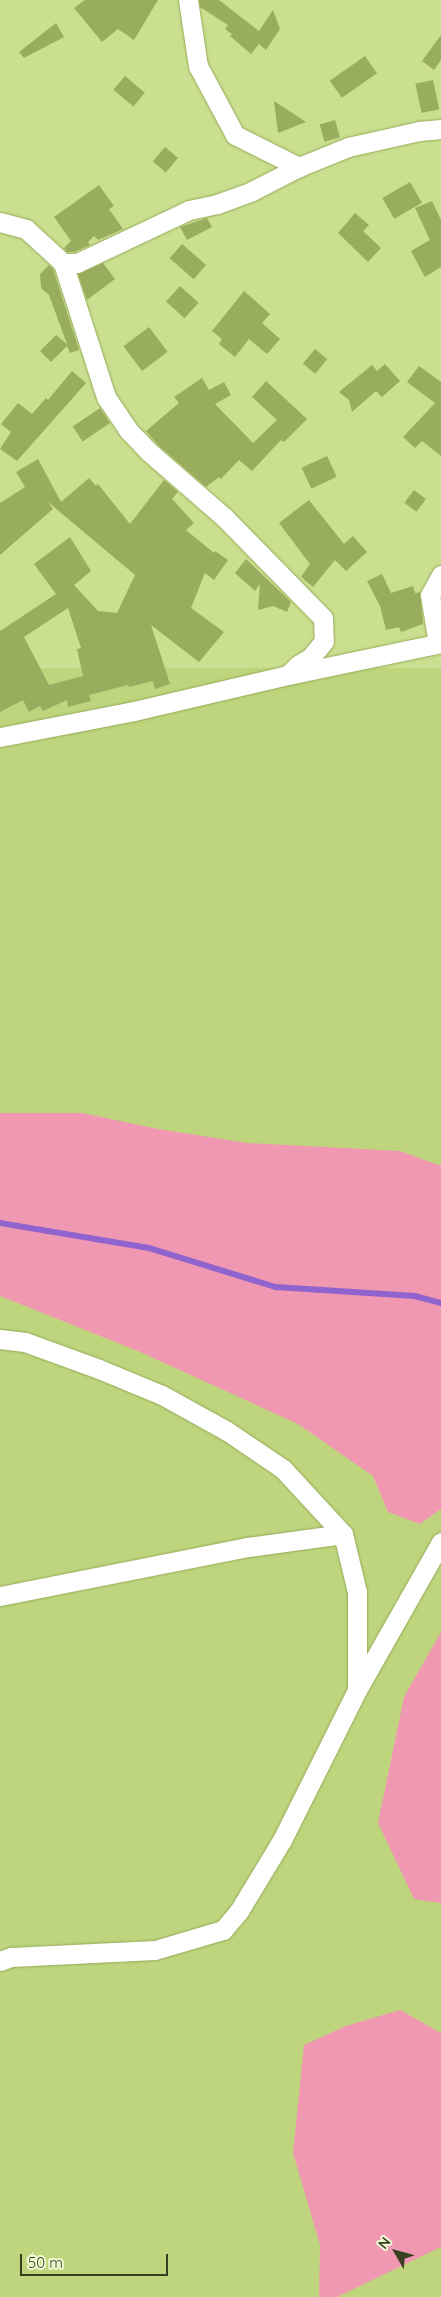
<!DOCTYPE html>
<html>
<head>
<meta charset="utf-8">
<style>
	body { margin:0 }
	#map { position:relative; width:441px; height:2297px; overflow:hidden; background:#cadf8f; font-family:Quicksand,sans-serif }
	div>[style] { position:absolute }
	.built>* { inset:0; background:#bed57d; transform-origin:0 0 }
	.green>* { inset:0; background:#f098b1 }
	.stream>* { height:5.5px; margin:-2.75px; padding:0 2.75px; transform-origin:2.75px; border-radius:2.75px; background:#9064ce }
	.building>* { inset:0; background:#99ad5f; transform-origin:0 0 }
	.roads { filter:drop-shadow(0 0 1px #96aa5b) drop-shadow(0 0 1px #96aa5b) }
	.minor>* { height:19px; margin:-9.5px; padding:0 9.5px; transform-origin:9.5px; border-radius:9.5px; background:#fff }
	span { translate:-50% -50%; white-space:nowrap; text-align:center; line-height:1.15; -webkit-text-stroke:4px #f0fbd4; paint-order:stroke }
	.north { position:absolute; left:371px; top:2227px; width:50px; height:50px; -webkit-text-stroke:4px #f0fbd4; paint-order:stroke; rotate:308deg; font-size:14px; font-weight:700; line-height:20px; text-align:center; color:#37401f }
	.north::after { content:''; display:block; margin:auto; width:18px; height:22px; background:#37401f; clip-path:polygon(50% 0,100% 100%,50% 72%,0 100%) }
	.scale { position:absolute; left:20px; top:2254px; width:148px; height:22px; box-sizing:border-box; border:2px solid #37401f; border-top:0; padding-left:6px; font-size:15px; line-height:18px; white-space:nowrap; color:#37401f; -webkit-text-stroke:4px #f0fbd4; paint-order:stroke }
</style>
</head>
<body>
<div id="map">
	<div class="built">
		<i style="left:441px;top:668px;width:1629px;height:451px;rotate:90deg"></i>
	</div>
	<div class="green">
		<i style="clip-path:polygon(0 1113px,82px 1113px,158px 1129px,247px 1143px,400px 1151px,441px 1166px,441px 1509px,420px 1524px,388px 1512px,373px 1476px,298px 1424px,138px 1351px,0 1296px)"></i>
		<i style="clip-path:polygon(441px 1632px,441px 1903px,414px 1899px,378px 1823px,404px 1697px)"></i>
		<i style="clip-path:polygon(400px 2010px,441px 2033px,441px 2247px,337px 2297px,319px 2297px,320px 2245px,293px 2153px,304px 2045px,346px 2026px)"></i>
	</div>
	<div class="stream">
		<i style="left:0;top:1223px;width:151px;rotate:9.5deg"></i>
		<i style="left:149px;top:1248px;width:133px;rotate:17.1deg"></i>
		<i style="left:276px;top:1287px;width:139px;rotate:3.7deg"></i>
		<i style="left:415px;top:1296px;width:27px;rotate:15deg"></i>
	</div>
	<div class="building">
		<i style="clip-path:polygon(85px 0,158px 0,134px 40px,118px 29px,102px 42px,74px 8px)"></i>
		<i style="clip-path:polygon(199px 0,219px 0,259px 31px,273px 10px,280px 29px,266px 50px,259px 44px,251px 54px,230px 36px,232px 34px,225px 29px,228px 25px,200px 7px)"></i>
		<i style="clip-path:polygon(56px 23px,64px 37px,24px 58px,19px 52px)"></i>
		<i style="clip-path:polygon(441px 35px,441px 60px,434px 70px,422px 61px)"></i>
		<i style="left:365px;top:56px;width:21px;height:43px;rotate:55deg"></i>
		<i style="left:125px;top:76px;width:26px;height:18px;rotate:40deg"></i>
		<i style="left:433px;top:80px;width:30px;height:18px;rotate:78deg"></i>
		<i style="clip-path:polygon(274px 101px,306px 122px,278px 133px)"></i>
		<i style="left:335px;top:120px;width:18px;height:16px;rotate:74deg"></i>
		<i style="left:165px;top:147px;width:17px;height:19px;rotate:40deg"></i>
		<i style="left:410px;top:182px;width:24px;height:32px;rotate:60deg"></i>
		<i style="clip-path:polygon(99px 185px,114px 206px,109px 209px,123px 229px,98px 240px,94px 236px,88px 242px,90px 245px,74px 252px,67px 252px,64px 248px,71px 241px,54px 217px)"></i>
		<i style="clip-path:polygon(432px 201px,441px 220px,441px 267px,425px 277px,411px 251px,430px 240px,415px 208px)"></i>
		<i style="clip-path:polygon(355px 213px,369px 225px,363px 231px,381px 248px,368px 262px,338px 233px)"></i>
		<i style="clip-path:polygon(207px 218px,212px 227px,187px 240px,180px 227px)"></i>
		<i style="left:182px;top:244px;width:32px;height:19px;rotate:41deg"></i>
		<i style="clip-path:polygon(103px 263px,115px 279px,87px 300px,78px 274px)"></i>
		<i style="clip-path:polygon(49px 265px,53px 269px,79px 350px,70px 353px,67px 346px,51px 362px,40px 351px,56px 335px,67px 344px,49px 295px,41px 288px,40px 274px)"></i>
		<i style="left:180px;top:286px;width:25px;height:21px;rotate:42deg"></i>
		<i style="clip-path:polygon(244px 291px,270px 314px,262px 323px,280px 339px,267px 354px,249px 339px,235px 357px,219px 344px,222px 339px,212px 331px)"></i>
		<i style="left:149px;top:327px;width:31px;height:32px;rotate:53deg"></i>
		<i style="left:315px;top:349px;width:16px;height:19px;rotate:40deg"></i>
		<i style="clip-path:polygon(385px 364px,400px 381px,382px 397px,376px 391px,352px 412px,349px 400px,339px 392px,372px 365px,377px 371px)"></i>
		<i style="clip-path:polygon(419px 366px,441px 382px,441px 456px,422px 441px,415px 448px,403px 437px,435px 403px,407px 382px)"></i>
		<i style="clip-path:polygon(72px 371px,86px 383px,17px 461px,0 449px,11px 432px,1px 424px,18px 403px,32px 414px,46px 398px,48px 400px)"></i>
		<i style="clip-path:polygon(202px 378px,209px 390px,224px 382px,231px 395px,215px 404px,253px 443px,277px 420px,252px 397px,266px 381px,307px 419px,284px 442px,281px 440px,252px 471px,239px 460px,221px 479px,219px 477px,206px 487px,157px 444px,146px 431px,179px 403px,174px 397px)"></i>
		<i style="left:100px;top:408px;width:18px;height:33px;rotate:56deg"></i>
		<i style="left:327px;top:456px;width:23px;height:28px;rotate:65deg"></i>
		<i style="clip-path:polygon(evenodd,38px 459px,61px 502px,89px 478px,96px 486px,98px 484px,130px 524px,164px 480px,178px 492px,172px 499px,194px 523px,186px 530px,214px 553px,215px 551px,228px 560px,214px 580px,205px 573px,191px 608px,224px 632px,199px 662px,151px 625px,170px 684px,155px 689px,153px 681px,129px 687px,128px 685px,89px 695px,91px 701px,68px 707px,67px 700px,43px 711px,40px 706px,29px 712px,23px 700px,0 712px,0 631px,56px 594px,34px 564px,70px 537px,91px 571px,74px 585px,98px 611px,117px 613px,135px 575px,48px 502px,53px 509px,0 555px,0 503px,25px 487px,16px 472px,38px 459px,68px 608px,81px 648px,77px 649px,83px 676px,49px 685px,24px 637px,68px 608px)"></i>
		<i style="left:414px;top:490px;width:15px;height:16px;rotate:37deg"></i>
		<i style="clip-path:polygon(309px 500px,344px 544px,353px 536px,367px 552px,346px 571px,335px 560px,313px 587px,301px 577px,310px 564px,279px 523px)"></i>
		<i style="clip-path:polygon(246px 559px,291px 602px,287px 612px,273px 606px,258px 610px,260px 584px,255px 591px,235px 573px)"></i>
		<i style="clip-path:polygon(382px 574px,391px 593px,413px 586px,415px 593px,420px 592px,423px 624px,401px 632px,399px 627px,386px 630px,380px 606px,367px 581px)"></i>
	</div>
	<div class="roads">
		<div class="minor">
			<i style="left:188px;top:0;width:67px;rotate:81.4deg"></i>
			<i style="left:198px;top:66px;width:78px;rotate:61.8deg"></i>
			<i style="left:235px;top:135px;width:72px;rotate:26.6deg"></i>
			<i style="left:0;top:222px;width:27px;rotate:15deg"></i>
			<i style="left:26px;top:229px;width:50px;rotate:42.6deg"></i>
			<i style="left:63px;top:263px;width:14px"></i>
			<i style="left:77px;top:263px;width:124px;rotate:-25.3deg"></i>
			<i style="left:189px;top:210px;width:29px;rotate:-12deg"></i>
			<i style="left:217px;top:204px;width:37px;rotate:-20deg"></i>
			<i style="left:252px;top:191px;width:53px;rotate:-27.1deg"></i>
			<i style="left:299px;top:167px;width:53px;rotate:-22.2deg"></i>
			<i style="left:348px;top:147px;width:73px;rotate:-12.7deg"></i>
			<i style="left:419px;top:131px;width:22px;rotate:-5deg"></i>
			<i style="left:63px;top:263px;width:141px;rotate:72.2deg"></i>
			<i style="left:106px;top:397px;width:40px;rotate:56deg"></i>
			<i style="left:128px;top:430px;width:29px;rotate:46deg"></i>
			<i style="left:148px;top:451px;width:101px;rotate:41deg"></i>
			<i style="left:224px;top:517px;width:141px;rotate:45.6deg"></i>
			<i style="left:323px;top:618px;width:23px;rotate:88deg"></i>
			<i style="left:324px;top:641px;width:22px;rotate:129deg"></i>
			<i style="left:310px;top:658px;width:14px;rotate:150deg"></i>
			<i style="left:298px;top:665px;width:14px;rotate:135deg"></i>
			<i style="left:438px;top:643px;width:49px;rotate:-99.5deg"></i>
			<i style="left:430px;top:595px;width:23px;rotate:-61deg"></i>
			<i style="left:0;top:737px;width:136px;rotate:-11deg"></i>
			<i style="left:134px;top:711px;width:158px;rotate:-13.2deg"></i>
			<i style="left:288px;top:675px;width:156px;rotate:-11.8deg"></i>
			<i style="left:0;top:1339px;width:25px;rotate:7deg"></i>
			<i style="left:25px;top:1342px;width:79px;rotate:20deg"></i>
			<i style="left:99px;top:1369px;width:68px;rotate:22.4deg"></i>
			<i style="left:162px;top:1395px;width:74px;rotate:29deg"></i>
			<i style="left:227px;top:1431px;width:68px;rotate:34.2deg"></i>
			<i style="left:283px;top:1469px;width:88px;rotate:47.3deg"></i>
			<i style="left:0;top:1596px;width:253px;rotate:-11.2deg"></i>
			<i style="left:248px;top:1547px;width:96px;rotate:-7.8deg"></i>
			<i style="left:343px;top:1534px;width:60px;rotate:76.4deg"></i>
			<i style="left:357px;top:1592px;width:97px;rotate:90deg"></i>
			<i style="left:0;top:1961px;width:12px;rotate:-20deg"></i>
			<i style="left:11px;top:1957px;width:144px;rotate:-2.8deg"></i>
			<i style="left:155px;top:1950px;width:71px;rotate:-16.4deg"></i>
			<i style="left:223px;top:1930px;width:25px;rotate:-50deg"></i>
			<i style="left:239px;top:1911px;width:83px;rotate:-58.8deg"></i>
			<i style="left:282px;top:1840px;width:168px;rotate:-63.4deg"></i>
			<i style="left:357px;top:1690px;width:170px;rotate:-60.4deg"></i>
		</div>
	</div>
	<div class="north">N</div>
	<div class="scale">50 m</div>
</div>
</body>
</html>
